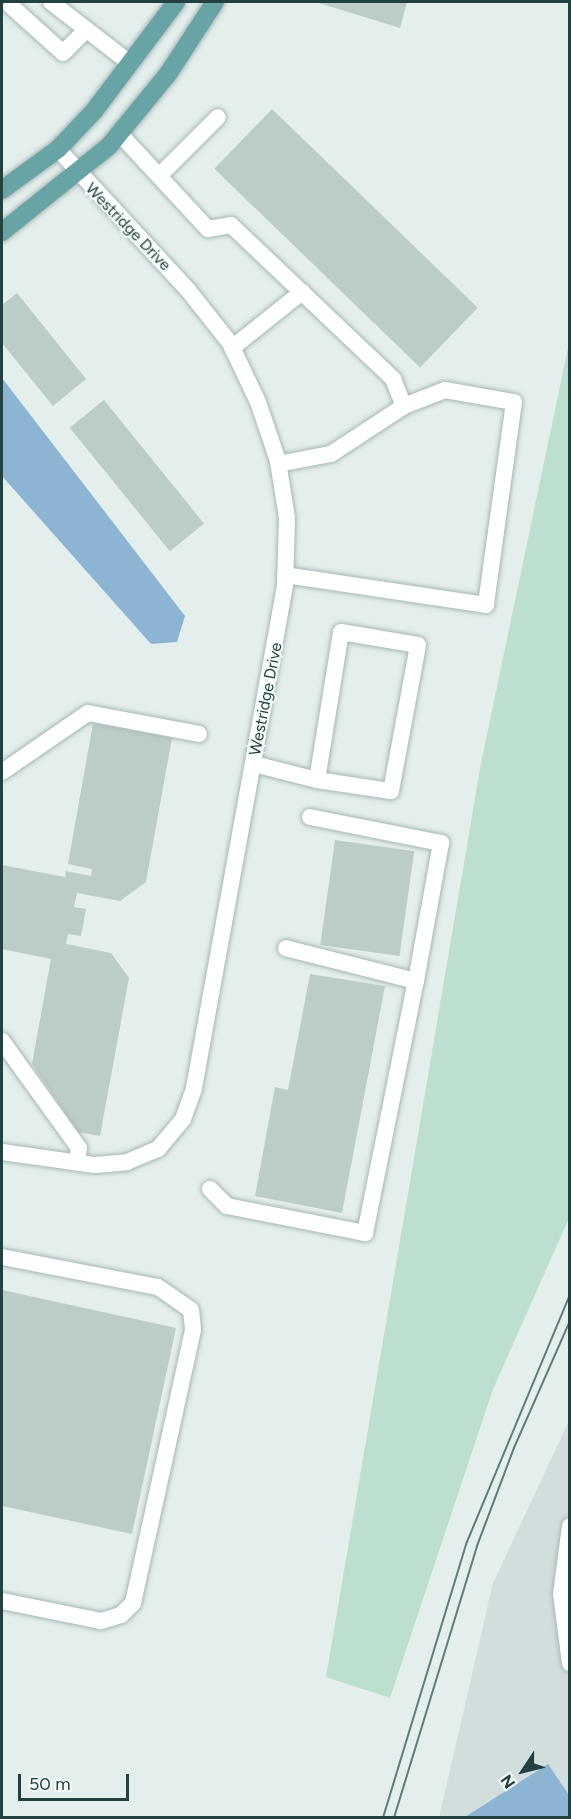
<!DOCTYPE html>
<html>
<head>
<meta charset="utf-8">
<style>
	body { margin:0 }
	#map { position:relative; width:571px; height:1819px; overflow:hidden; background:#e4eeec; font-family:Figtree,sans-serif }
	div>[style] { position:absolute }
	.built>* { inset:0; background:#d2dedd }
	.green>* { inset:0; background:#bddfd0 }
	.water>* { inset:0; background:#8cb5d4 }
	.building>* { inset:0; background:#bcccc9; transform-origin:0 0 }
	.roads { filter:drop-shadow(0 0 2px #a6b7b5) drop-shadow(0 0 2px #a6b7b5) }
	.minor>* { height:16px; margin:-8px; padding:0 8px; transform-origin:8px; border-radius:8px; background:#fff }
	.major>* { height:18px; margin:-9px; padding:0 9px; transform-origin:9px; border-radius:9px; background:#68a4a5 }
	.tram>* { height:1.5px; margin:-0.75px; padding:0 0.75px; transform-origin:0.75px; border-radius:0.75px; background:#5e7c7c }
	span { translate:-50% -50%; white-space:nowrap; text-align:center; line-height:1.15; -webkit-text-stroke:4.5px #f5faf9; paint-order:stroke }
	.street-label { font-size:16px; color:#234141 }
	.frame { position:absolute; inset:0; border:3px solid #234141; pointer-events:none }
	.north { position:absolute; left:493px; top:1741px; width:60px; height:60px; -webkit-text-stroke:4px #f5faf9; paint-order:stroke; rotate:235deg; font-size:16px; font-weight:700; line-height:24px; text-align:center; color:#234141 }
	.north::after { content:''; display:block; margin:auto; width:21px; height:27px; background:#234141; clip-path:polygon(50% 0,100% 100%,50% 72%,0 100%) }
	.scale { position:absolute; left:18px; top:1774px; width:111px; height:27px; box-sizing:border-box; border:3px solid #234141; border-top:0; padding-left:8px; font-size:18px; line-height:21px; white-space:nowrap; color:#234141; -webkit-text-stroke:4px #f5faf9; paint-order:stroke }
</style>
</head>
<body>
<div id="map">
	<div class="built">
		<i style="clip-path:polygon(569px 1421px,569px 1817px,439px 1818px,493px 1583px)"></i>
	</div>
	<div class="green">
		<i style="clip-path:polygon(569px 343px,569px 1218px,493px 1389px,390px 1698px,326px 1677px,481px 763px)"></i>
	</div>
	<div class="water">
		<i style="clip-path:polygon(2px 378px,185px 616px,177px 642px,151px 644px,2px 476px)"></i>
		<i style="clip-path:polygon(548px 1764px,569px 1795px,569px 1817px,465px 1817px)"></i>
	</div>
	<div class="building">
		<i style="clip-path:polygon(316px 2px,407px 2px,400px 28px)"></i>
		<i style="left:272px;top:109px;width:286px;height:83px;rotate:44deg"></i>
		<i style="clip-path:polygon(17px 293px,86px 379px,53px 406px,2px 343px,2px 305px)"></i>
		<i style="left:104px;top:400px;width:159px;height:44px;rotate:51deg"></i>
		<i style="clip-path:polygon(93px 723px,172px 738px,146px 882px,120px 901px,77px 893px,74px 907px,86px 909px,81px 936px,68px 934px,66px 944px,111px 953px,129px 978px,100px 1136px,78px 1132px,32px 1064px,51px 959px,2px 949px,2px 865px,65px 877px,66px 871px,91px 876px,92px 869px,68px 864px)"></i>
		<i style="left:335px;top:840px;width:80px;height:106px;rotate:8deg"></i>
		<i style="clip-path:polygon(310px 974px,385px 986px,342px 1213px,255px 1196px,275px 1087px,288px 1090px)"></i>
		<i style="clip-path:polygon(2px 1290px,176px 1328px,132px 1534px,2px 1506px)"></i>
	</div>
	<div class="roads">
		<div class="minor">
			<i style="left:51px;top:2px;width:101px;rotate:37.8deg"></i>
			<i style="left:11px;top:6px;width:70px;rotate:42.1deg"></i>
			<i style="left:63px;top:53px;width:33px;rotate:-45deg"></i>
			<i style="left:119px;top:133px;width:131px;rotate:47.2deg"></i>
			<i style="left:208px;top:229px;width:23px;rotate:-10deg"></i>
			<i style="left:231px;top:225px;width:224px;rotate:43.5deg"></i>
			<i style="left:393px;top:379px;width:29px;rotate:68deg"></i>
			<i style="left:159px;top:176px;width:83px;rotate:-45deg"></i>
			<i style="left:232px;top:348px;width:90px;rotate:-38.7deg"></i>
			<i style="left:278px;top:464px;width:54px;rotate:-10.7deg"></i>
			<i style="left:331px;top:454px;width:87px;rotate:-33.3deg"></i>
			<i style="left:404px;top:406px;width:44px;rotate:-21.3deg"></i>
			<i style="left:445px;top:390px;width:70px;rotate:9.9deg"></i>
			<i style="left:514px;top:402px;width:205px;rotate:97.9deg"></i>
			<i style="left:486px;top:605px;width:203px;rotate:-171.5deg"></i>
			<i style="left:254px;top:764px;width:65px;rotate:14.3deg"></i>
			<i style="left:317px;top:780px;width:75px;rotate:8.5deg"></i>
			<i style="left:391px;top:791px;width:148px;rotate:-79.5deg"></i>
			<i style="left:418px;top:645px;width:78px;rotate:-170.4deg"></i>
			<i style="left:341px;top:632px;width:150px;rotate:99.2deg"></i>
			<i style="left:2px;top:772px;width:104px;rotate:-34.5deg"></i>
			<i style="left:88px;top:713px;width:113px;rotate:10.7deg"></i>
			<i style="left:310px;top:817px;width:134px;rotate:11.2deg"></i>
			<i style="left:441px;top:843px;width:140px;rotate:100.3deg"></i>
			<i style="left:2px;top:1041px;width:132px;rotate:54.3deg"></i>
			<i style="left:79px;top:1148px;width:15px;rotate:98deg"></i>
			<i style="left:2px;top:1152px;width:94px;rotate:8deg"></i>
			<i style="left:95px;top:1165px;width:32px;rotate:-5deg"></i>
			<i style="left:127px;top:1162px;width:34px;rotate:-23deg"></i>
			<i style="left:158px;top:1149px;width:39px;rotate:-50deg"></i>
			<i style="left:183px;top:1119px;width:33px;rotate:-70deg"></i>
			<i style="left:194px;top:1088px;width:510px;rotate:-79.73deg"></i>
			<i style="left:285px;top:586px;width:68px;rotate:-88.3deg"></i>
			<i style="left:287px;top:518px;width:58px;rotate:-99deg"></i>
			<i style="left:278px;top:461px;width:62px;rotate:-108.7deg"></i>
			<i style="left:258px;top:402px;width:65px;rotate:-115.4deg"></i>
			<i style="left:230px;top:343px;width:68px;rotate:-128.4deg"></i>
			<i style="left:188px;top:290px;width:192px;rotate:-132.7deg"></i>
			<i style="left:210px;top:1189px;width:24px;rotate:45deg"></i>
			<i style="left:227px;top:1206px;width:141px;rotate:11.1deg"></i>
			<i style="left:365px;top:1233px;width:257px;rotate:-78.6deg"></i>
			<i style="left:416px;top:981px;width:134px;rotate:-165.8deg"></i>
			<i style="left:2px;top:1257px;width:159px;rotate:10.9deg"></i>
			<i style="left:158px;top:1287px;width:40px;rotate:34.9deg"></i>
			<i style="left:191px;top:1310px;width:20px;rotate:84deg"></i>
			<i style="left:193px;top:1330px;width:280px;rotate:102.4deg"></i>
			<i style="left:133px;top:1603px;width:17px;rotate:135deg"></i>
			<i style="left:121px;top:1615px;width:21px;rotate:163deg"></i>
			<i style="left:101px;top:1621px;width:101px;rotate:-168.6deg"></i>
			<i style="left:570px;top:1526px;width:69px;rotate:97.5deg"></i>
			<i style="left:561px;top:1594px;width:70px;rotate:82.6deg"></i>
		</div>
		<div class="major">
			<i style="left:2px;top:190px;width:69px;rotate:-36.2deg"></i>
			<i style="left:58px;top:149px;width:52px;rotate:-46.5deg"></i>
			<i style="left:94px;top:111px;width:136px;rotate:-53deg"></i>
			<i style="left:2px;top:232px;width:137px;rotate:-38.8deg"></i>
			<i style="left:109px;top:146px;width:93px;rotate:-50.7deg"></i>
			<i style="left:168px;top:74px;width:86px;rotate:-56.9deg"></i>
		</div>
	</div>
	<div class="tram">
		<i style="left:383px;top:1818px;width:288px;rotate:-73.1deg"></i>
		<i style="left:467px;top:1542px;width:269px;rotate:-67.4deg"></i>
		<i style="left:394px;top:1818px;width:284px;rotate:-73deg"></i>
		<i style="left:477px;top:1546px;width:105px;rotate:-69.3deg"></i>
		<i style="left:514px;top:1448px;width:139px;rotate:-66.2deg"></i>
	</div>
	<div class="street-label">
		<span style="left:128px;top:227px;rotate:46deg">Westridge Drive</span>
		<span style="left:266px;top:699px;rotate:-79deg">Westridge Drive</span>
	</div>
	<div class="frame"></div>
	<div class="north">N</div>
	<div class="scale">50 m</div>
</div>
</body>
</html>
